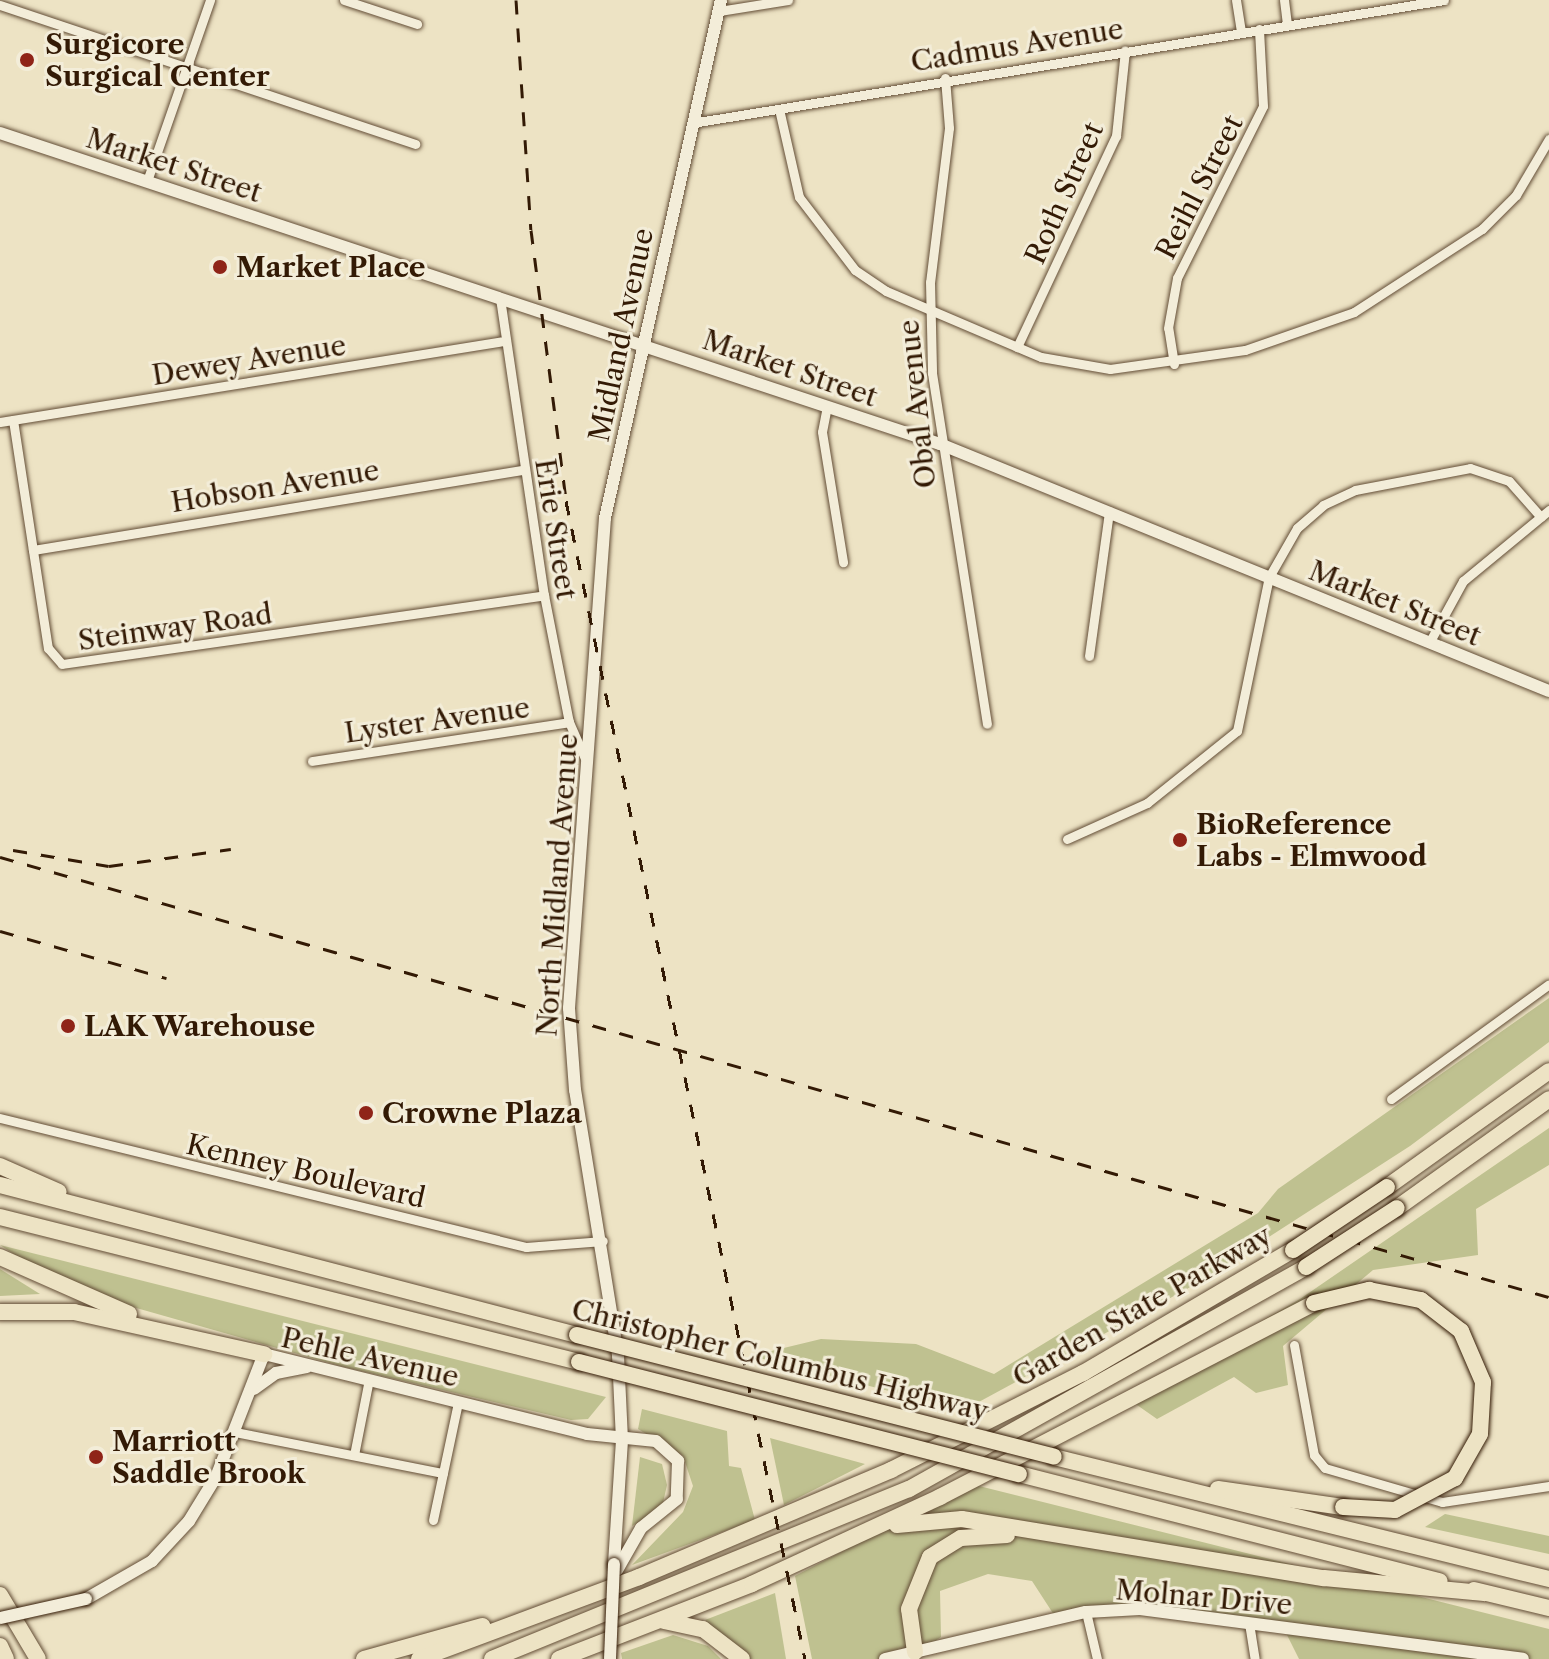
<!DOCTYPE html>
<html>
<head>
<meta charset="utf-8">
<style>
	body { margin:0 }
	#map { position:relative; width:1549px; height:1659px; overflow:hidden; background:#ede3c4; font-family:"Libre Caslon Text",serif }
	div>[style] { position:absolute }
	.green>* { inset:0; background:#bfc190 }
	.roads { filter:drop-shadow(0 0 2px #624c35) drop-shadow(0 0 2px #624c35) }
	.street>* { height:9px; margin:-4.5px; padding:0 4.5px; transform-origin:4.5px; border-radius:4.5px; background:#f3edd9 }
	.secondary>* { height:12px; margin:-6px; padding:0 6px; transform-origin:6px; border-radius:6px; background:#f3edd9 }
	.highway>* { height:16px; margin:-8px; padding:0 8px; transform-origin:8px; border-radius:8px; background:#ede3c4 }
	.rail>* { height:3px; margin-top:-1.5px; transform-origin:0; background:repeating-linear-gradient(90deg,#331a05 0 14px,transparent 0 28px) }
	.bridges { filter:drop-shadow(0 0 2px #331a05) drop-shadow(0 0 2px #331a05) }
	.secondary-bridge>* { height:12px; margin:-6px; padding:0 6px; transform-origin:6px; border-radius:6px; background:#f3edd9 }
	.highway-bridge>* { height:16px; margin:-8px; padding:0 8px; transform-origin:8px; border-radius:8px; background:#ede3c4 }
	.dots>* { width:22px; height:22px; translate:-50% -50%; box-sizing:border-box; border:4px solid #f3edd9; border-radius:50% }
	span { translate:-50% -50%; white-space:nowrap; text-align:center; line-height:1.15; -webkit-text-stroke:6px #f3edd9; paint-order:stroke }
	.poi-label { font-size:28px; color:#331a05; font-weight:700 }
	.left { translate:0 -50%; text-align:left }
	.street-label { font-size:28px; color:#331a05 }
</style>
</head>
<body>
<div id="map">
	<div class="green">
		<i style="clip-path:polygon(1549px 998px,1549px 1042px,1410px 1146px,1196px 1284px,964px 1410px,751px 1356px,821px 1339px,916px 1344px,994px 1374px,1258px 1213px,1278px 1189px)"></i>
		<i style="clip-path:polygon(1549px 1128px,1549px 1165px,1476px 1209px,1478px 1255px,1373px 1270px,1283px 1346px,1288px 1385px,1256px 1393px,1234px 1377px,1157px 1419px,1127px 1398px,1300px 1299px)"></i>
		<i style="clip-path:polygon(0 1245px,606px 1397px,588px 1419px,571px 1420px,344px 1367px,66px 1288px)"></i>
		<i style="clip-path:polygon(0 1269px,40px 1294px,0 1296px)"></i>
		<i style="clip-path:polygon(642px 1409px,727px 1431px,729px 1466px,741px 1468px,755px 1520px,632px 1565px,683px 1512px,693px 1486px,683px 1456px,638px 1429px)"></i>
		<i style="clip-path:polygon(770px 1438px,865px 1464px,784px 1505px)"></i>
		<i style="clip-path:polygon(640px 1457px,662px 1464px,667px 1485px,662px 1507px,632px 1526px)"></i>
		<i style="clip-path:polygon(971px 1484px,1549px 1629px,1549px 1659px,1299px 1659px,1283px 1627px,1177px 1613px,1056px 1618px,1032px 1581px,988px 1574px,940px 1591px,941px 1637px,910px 1659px,812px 1659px,795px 1576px)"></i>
		<i style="clip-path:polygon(1445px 1514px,1549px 1536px,1549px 1554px,1425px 1527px)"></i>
		<i style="clip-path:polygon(775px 1593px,786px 1659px,747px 1659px,705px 1620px)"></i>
		<i style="clip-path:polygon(673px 1635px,708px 1646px,721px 1659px,622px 1659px,621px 1653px)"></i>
	</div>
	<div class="roads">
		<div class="street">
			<i style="left:344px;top:0;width:77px;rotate:18.2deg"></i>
			<i style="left:1236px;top:0;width:32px;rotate:81deg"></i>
			<i style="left:1284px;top:0;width:25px;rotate:83deg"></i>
			<i style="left:0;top:5px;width:438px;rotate:18.5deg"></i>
			<i style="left:719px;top:11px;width:70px;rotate:-9.1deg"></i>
			<i style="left:945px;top:78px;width:50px;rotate:85.4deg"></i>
			<i style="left:949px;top:128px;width:155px;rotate:97deg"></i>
			<i style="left:930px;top:282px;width:91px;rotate:88.7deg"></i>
			<i style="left:932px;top:373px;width:355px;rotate:81.1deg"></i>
			<i style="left:779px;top:109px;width:90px;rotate:77.2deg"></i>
			<i style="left:799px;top:197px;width:92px;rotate:52.5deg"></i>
			<i style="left:855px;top:270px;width:37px;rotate:34deg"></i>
			<i style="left:886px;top:291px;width:168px;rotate:23.1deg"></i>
			<i style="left:1041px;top:357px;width:70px;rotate:9.9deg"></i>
			<i style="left:1110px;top:369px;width:136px;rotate:-8deg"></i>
			<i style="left:1245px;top:350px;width:115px;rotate:-19.2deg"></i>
			<i style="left:1354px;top:312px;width:153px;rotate:-33deg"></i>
			<i style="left:1482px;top:229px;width:48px;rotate:-45deg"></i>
			<i style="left:1516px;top:195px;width:65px;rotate:-59.5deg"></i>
			<i style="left:692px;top:123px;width:762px;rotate:-9.29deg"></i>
			<i style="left:147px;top:181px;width:192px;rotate:-70.8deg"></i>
			<i style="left:500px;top:298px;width:300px;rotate:81.6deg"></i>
			<i style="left:544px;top:595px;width:129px;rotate:78.9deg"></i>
			<i style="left:569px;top:722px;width:45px;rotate:66.3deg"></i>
			<i style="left:1017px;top:347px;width:233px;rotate:-64.9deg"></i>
			<i style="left:1116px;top:136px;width:86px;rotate:-84deg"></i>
			<i style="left:1174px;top:364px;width:36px;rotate:-99deg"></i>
			<i style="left:1168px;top:328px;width:51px;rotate:-79.8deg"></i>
			<i style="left:1177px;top:278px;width:192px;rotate:-63.4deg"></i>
			<i style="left:1263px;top:106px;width:77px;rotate:-93deg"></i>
			<i style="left:827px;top:406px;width:26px;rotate:101deg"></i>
			<i style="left:822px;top:432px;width:132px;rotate:80.8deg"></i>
			<i style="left:13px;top:420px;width:231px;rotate:81.3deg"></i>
			<i style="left:48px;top:648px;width:21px;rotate:49deg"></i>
			<i style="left:62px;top:664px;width:487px;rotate:-8.1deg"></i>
			<i style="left:0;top:422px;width:510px;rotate:-9.13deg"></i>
			<i style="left:33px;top:550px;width:497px;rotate:-9.3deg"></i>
			<i style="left:1429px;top:643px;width:71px;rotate:-61.3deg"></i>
			<i style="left:1463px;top:581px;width:112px;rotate:-39.5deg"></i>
			<i style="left:1089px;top:656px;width:146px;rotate:-82.1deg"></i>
			<i style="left:312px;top:761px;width:260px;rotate:-8.6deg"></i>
			<i style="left:1067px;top:839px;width:88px;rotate:-24.2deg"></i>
			<i style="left:1147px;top:803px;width:115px;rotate:-38.7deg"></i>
			<i style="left:1237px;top:731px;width:157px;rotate:-78.3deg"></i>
			<i style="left:1269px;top:577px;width:56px;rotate:-60.3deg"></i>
			<i style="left:1297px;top:528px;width:35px;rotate:-41deg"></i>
			<i style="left:1323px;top:505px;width:35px;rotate:-25deg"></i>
			<i style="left:1355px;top:490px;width:117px;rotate:-10.8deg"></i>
			<i style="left:1470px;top:468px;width:41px;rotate:18.4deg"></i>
			<i style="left:1509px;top:481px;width:48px;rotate:48.4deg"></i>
			<i style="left:1391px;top:1099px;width:195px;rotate:-36deg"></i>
			<i style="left:0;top:1118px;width:542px;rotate:13.78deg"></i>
			<i style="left:526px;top:1247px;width:77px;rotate:-4.5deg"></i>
			<i style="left:1294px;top:1345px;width:112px;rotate:79.7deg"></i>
			<i style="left:1314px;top:1455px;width:17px;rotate:50deg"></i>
			<i style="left:1325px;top:1468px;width:122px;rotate:16.2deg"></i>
			<i style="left:1442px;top:1502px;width:108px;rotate:-8.5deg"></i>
			<i style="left:235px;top:1432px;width:212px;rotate:11.2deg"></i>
			<i style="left:354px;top:1455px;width:77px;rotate:-78.8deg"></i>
			<i style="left:433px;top:1520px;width:121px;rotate:-78deg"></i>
			<i style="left:1086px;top:1612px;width:48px;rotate:76.8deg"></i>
			<i style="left:1249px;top:1623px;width:36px;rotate:81deg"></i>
		</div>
		<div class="secondary">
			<i style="left:0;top:133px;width:990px;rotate:18.31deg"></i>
			<i style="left:940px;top:444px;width:657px;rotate:22.08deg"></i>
			<i style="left:254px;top:1389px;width:27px;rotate:-36deg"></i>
			<i style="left:276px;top:1373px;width:31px;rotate:-11deg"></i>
			<i style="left:614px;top:1564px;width:124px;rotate:-86.3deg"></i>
			<i style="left:622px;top:1440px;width:85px;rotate:-92.7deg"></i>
			<i style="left:618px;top:1355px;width:268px;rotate:-99.2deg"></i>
			<i style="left:575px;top:1090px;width:82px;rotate:-94.2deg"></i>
			<i style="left:569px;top:1008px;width:491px;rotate:-85.8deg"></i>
			<i style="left:605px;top:518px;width:531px;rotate:-77.38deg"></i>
			<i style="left:86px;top:1599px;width:76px;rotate:-29.9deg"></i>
			<i style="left:152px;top:1561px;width:54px;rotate:-47.2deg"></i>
			<i style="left:189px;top:1521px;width:52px;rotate:-58.5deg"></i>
			<i style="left:216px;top:1477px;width:132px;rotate:-68.7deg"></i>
			<i style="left:264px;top:1354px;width:333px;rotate:13.9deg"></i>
			<i style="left:587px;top:1434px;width:69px;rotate:5.8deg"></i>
			<i style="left:656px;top:1441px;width:30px;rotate:42deg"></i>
			<i style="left:678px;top:1461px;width:38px;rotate:92deg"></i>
			<i style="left:677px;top:1499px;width:46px;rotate:141.1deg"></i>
			<i style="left:641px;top:1528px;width:48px;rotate:119.7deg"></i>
			<i style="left:885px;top:1659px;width:206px;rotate:-13.2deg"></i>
			<i style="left:1086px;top:1612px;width:54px;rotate:-3.2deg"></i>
			<i style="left:1140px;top:1609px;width:386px;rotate:7.4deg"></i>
		</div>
		<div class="highway">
			<i style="left:0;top:1166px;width:64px;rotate:23.8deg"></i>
			<i style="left:0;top:1185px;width:596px;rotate:14.57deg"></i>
			<i style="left:1387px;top:1187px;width:199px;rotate:-35.6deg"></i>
			<i style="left:1397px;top:1208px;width:187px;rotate:-35.6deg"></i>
			<i style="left:0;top:1217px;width:597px;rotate:14.06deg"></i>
			<i style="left:0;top:1257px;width:141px;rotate:23.8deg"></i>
			<i style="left:0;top:1312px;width:74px"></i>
			<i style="left:74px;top:1312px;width:195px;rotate:12.5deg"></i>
			<i style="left:1054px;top:1457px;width:510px;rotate:13.85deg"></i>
			<i style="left:1019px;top:1474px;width:434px;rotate:14.3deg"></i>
			<i style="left:1218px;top:1489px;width:126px;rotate:8.2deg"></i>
			<i style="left:897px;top:1525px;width:65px;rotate:-5.3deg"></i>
			<i style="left:962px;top:1519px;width:367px;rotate:9.3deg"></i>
			<i style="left:1324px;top:1578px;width:161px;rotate:5.4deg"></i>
			<i style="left:1474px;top:1590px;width:77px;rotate:13.5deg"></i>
			<i style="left:0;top:1595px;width:74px;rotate:59.3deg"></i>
			<i style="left:664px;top:1621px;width:40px;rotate:12deg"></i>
			<i style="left:703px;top:1629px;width:49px;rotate:37.6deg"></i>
			<i style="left:0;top:1646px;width:14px;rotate:65deg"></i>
			<i style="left:915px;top:1652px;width:43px;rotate:-97.9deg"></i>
			<i style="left:909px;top:1609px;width:56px;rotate:-68deg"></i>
			<i style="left:930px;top:1557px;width:36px;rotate:-32deg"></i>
			<i style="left:961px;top:1538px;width:46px;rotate:-3.7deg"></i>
			<i style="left:364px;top:1659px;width:123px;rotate:-15.6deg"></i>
			<i style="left:419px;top:1659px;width:235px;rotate:-20.4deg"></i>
			<i style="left:639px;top:1577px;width:274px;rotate:-23deg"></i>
			<i style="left:891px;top:1470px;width:215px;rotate:-26.8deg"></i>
			<i style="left:1083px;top:1373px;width:243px;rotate:-30.4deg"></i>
			<i style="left:492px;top:1659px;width:450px;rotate:-22.2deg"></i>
			<i style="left:909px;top:1489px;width:455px;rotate:-29.2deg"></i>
			<i style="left:559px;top:1659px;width:207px;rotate:-21.2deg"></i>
			<i style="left:752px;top:1584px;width:207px;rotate:-24.8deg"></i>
			<i style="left:940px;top:1497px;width:421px;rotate:-27.4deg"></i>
		</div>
	</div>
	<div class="rail">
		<i style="left:516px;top:0;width:230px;rotate:86.3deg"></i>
		<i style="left:531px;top:230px;width:273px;rotate:82.6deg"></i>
		<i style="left:566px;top:501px;width:1182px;rotate:78.34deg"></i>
		<i style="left:13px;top:850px;width:97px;rotate:9.5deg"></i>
		<i style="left:109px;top:866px;width:123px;rotate:-7.9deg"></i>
		<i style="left:0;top:857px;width:1610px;rotate:15.86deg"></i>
		<i style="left:0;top:931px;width:173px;rotate:15.8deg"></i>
	</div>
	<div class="bridges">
		<div class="secondary-bridge">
			<i style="left:0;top:1618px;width:88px;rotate:-12.5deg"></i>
			<i style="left:610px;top:1659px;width:95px;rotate:-87.6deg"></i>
		</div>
		<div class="highway-bridge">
			<i style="left:1293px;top:1250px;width:113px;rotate:-33.8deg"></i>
			<i style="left:1306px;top:1267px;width:108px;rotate:-33deg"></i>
			<i style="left:1314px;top:1303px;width:57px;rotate:-13.3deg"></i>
			<i style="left:1369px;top:1290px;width:53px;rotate:10.9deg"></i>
			<i style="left:1421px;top:1300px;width:51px;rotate:37.8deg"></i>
			<i style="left:1461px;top:1331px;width:56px;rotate:66.7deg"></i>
			<i style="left:1483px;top:1382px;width:52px;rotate:93.3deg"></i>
			<i style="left:1480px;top:1434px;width:51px;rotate:119.6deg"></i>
			<i style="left:1455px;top:1478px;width:68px;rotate:151.9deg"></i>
			<i style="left:1395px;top:1510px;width:52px;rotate:-176.7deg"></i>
			<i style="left:577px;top:1335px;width:492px;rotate:14.3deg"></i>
			<i style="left:579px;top:1362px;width:454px;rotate:14.3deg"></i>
		</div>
	</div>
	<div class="dots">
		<i style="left:27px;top:60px;background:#8f2418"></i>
		<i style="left:220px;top:267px;background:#8f2418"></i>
		<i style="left:1180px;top:840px;background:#8f2418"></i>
		<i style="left:68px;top:1026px;background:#8f2418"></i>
		<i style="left:366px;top:1113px;background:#8f2418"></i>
		<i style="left:96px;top:1457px;background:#8f2418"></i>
	</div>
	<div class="poi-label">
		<span class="left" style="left:45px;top:60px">Surgicore<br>Surgical Center</span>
		<span class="left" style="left:236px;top:267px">Market Place</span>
		<span class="left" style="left:1196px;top:840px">BioReference<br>Labs - Elmwood</span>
		<span class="left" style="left:84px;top:1026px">LAK Warehouse</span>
		<span class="left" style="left:382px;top:1113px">Crowne Plaza</span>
		<span class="left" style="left:112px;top:1457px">Marriott<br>Saddle Brook</span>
	</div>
	<div class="street-label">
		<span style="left:1017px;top:45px;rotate:-9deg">Cadmus Avenue</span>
		<span style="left:174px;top:165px;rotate:18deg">Market Street</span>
		<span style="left:1199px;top:187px;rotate:-63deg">Reihl Street</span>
		<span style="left:1064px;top:193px;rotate:-66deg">Roth Street</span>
		<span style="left:621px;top:335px;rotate:-78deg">Midland Avenue</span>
		<span style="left:249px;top:360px;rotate:-9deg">Dewey Avenue</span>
		<span style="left:790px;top:368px;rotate:19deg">Market Street</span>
		<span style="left:917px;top:404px;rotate:-96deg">Obal Avenue</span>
		<span style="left:275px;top:486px;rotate:-9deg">Hobson Avenue</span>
		<span style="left:556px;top:529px;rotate:81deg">Erie Street</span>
		<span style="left:1395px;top:603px;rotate:22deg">Market Street</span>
		<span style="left:175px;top:627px;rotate:-8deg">Steinway Road</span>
		<span style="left:437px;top:720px;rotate:-8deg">Lyster Avenue</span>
		<span style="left:557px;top:885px;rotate:-86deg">North Midland Avenue</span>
		<span style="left:306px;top:1171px;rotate:13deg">Kenney Boulevard</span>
		<span style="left:1142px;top:1306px;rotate:-30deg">Garden State Parkway</span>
		<span style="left:370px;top:1357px;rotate:13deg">Pehle Avenue</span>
		<span style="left:780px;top:1360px;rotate:14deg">Christopher Columbus Highway</span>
		<span style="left:1204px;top:1597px;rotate:5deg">Molnar Drive</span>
	</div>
</div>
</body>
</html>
